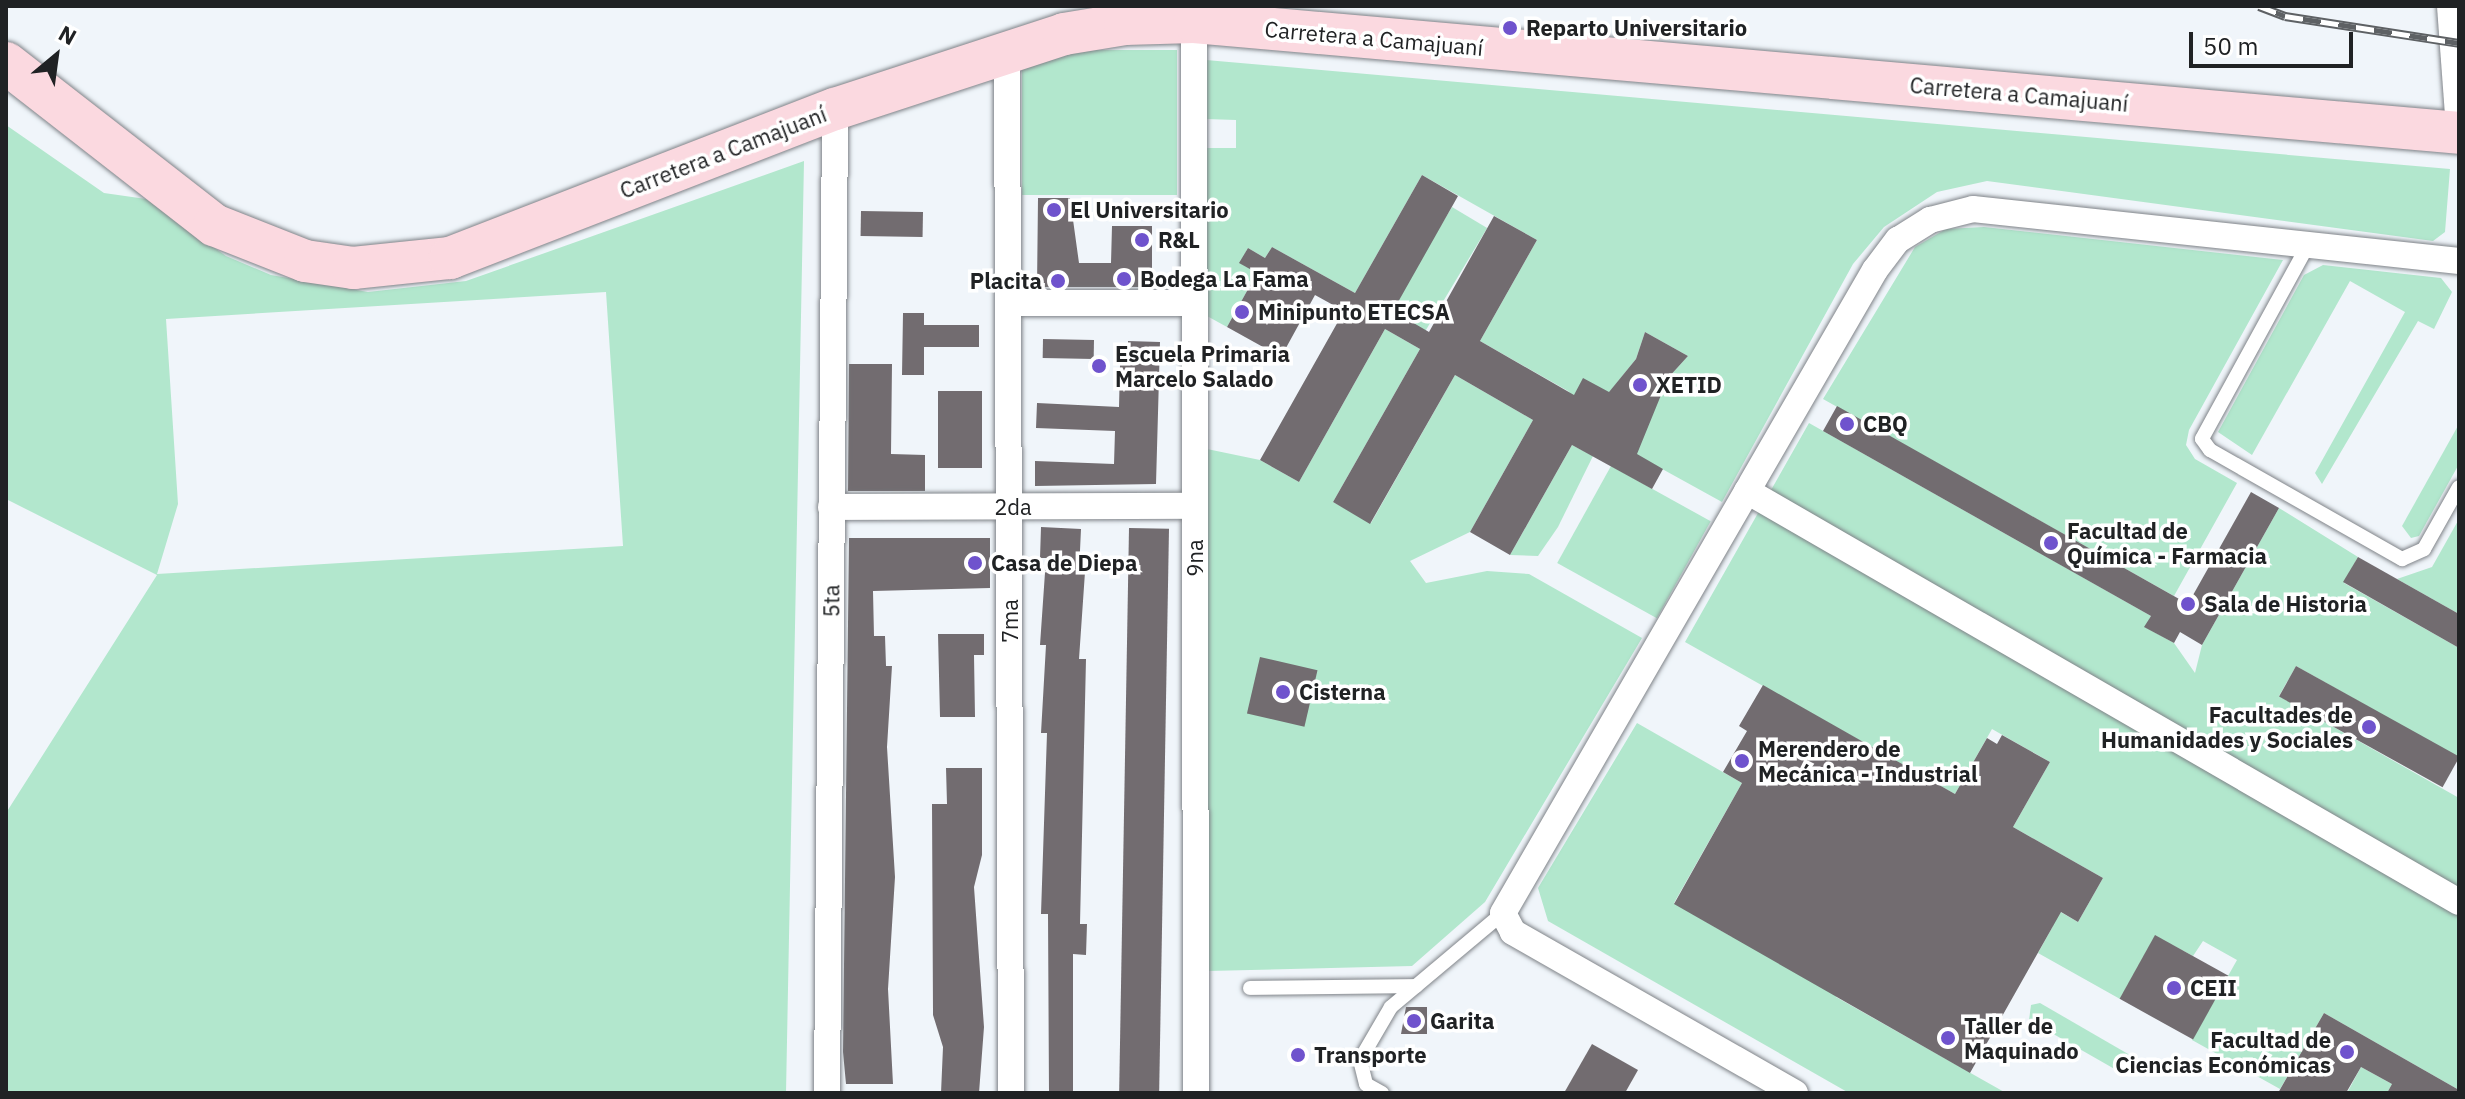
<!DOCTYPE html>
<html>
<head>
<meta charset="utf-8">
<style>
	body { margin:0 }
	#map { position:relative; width:2465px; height:1099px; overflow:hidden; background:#f0f5fa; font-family:"IBM Plex Sans",sans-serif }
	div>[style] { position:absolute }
	.green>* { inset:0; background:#b2e7cd; transform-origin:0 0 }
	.building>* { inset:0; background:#726c70; transform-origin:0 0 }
	.roads { filter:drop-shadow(0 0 2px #7f8388) drop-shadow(0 0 2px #7f8388) }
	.lane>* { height:14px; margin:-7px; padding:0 7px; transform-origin:7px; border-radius:7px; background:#fff }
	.street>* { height:26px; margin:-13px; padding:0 13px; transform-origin:13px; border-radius:13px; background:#fff }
	.primary>* { height:42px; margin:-21px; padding:0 21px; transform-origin:21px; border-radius:21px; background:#fbd9e0 }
	.rail>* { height:9px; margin-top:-4.5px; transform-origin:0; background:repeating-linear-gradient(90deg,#fff 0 18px,#5e6164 0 36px); box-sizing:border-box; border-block:2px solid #5e6164 }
	.dots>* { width:22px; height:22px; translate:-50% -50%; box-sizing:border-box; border:4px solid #fff; border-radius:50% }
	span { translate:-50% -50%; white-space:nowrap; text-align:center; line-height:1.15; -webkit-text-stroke:7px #fff; paint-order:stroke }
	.poi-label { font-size:22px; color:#202224; font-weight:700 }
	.left { translate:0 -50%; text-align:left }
	.right { translate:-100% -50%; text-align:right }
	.street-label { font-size:22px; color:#202224 }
	.frame { position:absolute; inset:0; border:8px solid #202224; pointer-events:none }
	.north { position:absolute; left:16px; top:16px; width:80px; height:80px; -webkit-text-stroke:6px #fff; paint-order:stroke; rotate:29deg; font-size:22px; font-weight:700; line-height:32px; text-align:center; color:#202224 }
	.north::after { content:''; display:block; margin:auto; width:28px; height:36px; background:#202224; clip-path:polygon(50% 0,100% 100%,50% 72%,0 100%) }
	.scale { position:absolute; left:2189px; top:32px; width:164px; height:36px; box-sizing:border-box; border:4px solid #202224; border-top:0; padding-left:10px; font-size:24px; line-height:28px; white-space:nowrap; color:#202224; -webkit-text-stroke:6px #fff; paint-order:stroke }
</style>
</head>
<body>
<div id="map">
	<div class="green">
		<i style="left:1177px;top:50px;width:145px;height:155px;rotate:90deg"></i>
		<i style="clip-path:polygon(1206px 60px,2450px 169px,2445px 232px,2433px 241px,1987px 181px,1937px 192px,1884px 227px,1853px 264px,1722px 502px,1635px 454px,1668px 378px,1688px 356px,1645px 332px,1636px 359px,1590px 416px,1568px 391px,1480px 341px,1537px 240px,1422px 175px,1355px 293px,1272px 247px,1265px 258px,1248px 248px,1240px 263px,1257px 273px,1227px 327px,1207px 316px,1206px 148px,1236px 148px,1236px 120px,1206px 119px)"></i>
		<i style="clip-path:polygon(evenodd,6px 125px,104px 193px,146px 199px,226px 256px,271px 275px,368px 292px,466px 281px,804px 161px,786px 1093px,6px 1093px,6px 813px,157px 575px,6px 499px,6px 125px,606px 292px,623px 546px,157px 574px,178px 504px,166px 319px,606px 292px)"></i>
		<i style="left:1452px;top:207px;width:41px;height:120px;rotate:31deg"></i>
		<i style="clip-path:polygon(1984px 227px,2283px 260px,2189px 430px,2186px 445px,2195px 459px,2237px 483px,2174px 596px,1823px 399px,1915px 247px,1946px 229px)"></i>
		<i style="clip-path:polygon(2323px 265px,2441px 278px,2452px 292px,2434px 329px,2418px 321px,2322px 484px,2315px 473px,2405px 312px,2350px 281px,2252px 455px,2218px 432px,2304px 275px)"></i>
		<i style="clip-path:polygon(1385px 329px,1420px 349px,1333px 502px,1371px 523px,1455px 375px,1533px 420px,1470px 532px,1410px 561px,1426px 583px,1487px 571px,1529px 574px,1642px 638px,1485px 902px,1412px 966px,1208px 971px,1207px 449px,1260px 460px,1299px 482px)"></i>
		<i style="clip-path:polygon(1809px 423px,2151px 616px,2145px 627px,2174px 643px,2195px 673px,2202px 645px,2279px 508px,2358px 557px,2344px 583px,2459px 648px,2459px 758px,2296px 666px,2279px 696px,2459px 798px,2459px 1090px,2324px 1013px,2280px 1089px,2192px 1040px,2237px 960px,2203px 941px,2193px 956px,2155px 936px,2120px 999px,2038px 953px,2053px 926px,2013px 902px,2020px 889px,2078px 922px,2103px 878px,2013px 827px,2050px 762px,1992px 729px,1955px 794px,1685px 642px)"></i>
		<i style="clip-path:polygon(2459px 424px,2459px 464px,2419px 536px,2411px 538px,2402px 526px)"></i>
		<i style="clip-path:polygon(1572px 445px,1593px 456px,1558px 527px,1538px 556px,1510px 555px)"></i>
		<i style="left:1611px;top:466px;width:114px;height:111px;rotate:29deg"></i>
		<i style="clip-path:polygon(2459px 519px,2459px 614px,2397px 579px,2432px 567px)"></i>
		<i style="clip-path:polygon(1637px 723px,1742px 783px,1674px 903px,1732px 937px,1927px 835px,1836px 997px,2006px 1093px,1849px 1093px,1548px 921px,1538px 888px)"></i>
		<i style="clip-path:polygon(2040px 1003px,2135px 1058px,2134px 1074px,2125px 1075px,2029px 1020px,2031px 1005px)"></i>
		<i style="clip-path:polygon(2361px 1067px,2392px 1084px,2387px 1093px,2347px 1093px)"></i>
	</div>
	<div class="building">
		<i style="clip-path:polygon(1422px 175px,1458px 196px,1393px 311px,1429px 332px,1494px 216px,1537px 240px,1480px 341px,1574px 395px,1583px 378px,1609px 392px,1636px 359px,1645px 332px,1688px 356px,1668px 378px,1637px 454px,1663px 469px,1652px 489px,1572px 445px,1510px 555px,1470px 532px,1533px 420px,1455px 375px,1370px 524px,1333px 502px,1420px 349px,1385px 329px,1299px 482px,1260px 460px,1344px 311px,1315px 295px,1281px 357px,1227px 327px,1257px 273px,1239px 263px,1248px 248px,1265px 258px,1272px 247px,1355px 293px)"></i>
		<i style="clip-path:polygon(1038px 198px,1070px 198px,1079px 263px,1111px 263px,1112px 226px,1152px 226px,1152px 287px,1037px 287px)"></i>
		<i style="left:861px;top:211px;width:62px;height:25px;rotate:1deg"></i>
		<i style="clip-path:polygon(903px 313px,924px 313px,924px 325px,979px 325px,979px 347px,924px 347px,924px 375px,902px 375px)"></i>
		<i style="left:1043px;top:339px;width:51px;height:19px;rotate:1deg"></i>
		<i style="clip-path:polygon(1128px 341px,1160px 342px,1156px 484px,1035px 486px,1035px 461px,1114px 464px,1115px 431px,1036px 428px,1037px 403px,1119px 407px,1120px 365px,1128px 365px)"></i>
		<i style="clip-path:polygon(849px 364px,892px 364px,891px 454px,925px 455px,925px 491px,848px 491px)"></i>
		<i style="left:938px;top:391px;width:44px;height:77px"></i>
		<i style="clip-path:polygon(1837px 406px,2188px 604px,2251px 492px,2279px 508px,2202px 645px,2180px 632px,2174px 643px,2144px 627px,2151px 616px,1823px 431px)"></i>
		<i style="clip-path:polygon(1041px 527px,1081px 529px,1079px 572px,1085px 572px,1079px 659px,1086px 659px,1080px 924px,1087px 924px,1086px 955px,1073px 954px,1073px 1093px,1049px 1093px,1048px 914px,1041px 914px,1047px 733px,1041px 733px,1046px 645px,1040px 645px,1046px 558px,1040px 558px)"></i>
		<i style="left:1129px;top:528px;width:40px;height:563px;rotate:1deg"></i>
		<i style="clip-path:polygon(849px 538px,990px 538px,990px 588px,873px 591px,874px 636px,885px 636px,886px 666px,892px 666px,887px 747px,895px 877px,888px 989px,893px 1084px,846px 1084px,843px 1052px)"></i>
		<i style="clip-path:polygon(2358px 557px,2459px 614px,2459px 648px,2343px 582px)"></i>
		<i style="clip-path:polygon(938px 634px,984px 634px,984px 655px,974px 655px,975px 717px,940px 717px)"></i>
		<i style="left:1260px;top:657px;width:59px;height:58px;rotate:13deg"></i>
		<i style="left:2296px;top:666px;width:187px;height:35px;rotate:29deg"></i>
		<i style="clip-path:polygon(1763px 685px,1955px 794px,1987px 738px,1997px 744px,2002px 735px,2050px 762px,2013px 827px,2103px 878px,2078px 922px,2061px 912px,1970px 1073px,1674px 904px,1742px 783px,1723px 772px,1747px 731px,1739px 726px)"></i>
		<i style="clip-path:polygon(946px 768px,982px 768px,982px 855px,974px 887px,984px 1027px,979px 1093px,941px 1093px,943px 1047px,933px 1015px,932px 804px,947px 804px)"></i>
		<i style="left:2155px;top:935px;width:84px;height:73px;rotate:29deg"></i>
		<i style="clip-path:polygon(1406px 1007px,1427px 1007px,1427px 1034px,1401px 1034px)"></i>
		<i style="clip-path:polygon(2324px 1013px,2459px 1090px,2459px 1093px,2387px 1093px,2392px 1084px,2361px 1067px,2346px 1093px,2278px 1093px)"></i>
		<i style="clip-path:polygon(1592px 1044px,1638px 1070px,1625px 1093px,1564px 1093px)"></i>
	</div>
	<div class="roads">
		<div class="lane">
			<i style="left:2308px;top:245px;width:221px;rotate:118.7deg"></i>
			<i style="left:2202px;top:439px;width:14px;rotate:54deg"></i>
			<i style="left:2210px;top:450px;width:221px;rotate:29.6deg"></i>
			<i style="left:2402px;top:559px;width:24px;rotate:-24deg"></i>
			<i style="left:2424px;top:549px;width:71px;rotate:-60.6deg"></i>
			<i style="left:1250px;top:988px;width:166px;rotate:-0.7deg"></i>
			<i style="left:1382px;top:1093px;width:18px;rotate:-151deg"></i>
			<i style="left:1366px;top:1084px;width:25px;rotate:-104deg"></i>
			<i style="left:1360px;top:1060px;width:61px;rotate:-59.7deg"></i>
			<i style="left:1391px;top:1007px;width:146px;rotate:-40deg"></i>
		</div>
		<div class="street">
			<i style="left:2450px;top:6px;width:123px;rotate:85.8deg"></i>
			<i style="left:1194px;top:22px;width:1071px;rotate:89.89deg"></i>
			<i style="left:1007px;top:53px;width:1040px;rotate:89.78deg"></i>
			<i style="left:1008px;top:303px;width:186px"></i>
			<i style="left:1747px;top:491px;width:822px;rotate:30deg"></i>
			<i style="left:831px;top:507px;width:363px;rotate:-0.2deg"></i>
			<i style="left:827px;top:1093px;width:984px;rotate:-89.53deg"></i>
			<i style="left:1795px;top:1093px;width:325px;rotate:-150.3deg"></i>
			<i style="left:1513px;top:932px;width:21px;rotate:-118deg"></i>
			<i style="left:1503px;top:913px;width:743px;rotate:-59.95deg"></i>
			<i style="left:1875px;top:270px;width:38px;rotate:-53deg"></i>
			<i style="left:1898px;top:240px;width:38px;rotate:-32deg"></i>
			<i style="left:1930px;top:220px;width:44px;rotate:-14.3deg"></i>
			<i style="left:1973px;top:209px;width:489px;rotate:6.1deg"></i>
		</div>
		<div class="primary">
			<i style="left:6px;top:63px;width:264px;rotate:37.9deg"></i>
			<i style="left:214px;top:225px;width:98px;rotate:21.6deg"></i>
			<i style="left:305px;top:261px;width:49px;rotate:8.3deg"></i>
			<i style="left:353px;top:268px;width:98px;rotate:-5.9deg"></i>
			<i style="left:450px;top:258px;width:413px;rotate:-21.2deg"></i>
			<i style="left:835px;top:109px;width:241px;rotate:-18.1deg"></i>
			<i style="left:1064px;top:34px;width:62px;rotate:-9.3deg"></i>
			<i style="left:1125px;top:24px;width:69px;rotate:-1.7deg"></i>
			<i style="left:1194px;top:22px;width:1270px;rotate:5.01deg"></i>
		</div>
	</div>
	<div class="rail">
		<i style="left:2259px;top:6px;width:28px;rotate:21deg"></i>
		<i style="left:2285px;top:16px;width:176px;rotate:8.8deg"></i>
	</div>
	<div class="dots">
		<i style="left:1510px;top:28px;background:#6f53cd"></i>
		<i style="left:1054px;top:210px;background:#6f53cd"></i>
		<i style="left:1142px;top:240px;background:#6f53cd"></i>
		<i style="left:1124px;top:279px;background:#6f53cd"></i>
		<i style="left:1058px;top:281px;background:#6f53cd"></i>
		<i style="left:1242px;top:312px;background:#6f53cd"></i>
		<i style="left:1099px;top:366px;background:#6f53cd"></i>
		<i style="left:1640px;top:385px;background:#6f53cd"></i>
		<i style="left:1847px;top:424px;background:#6f53cd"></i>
		<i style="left:2051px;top:543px;background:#6f53cd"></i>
		<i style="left:975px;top:563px;background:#6f53cd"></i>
		<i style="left:2188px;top:604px;background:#6f53cd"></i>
		<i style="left:1283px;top:692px;background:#6f53cd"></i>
		<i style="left:2369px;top:727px;background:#6f53cd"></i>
		<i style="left:1742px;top:761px;background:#6f53cd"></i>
		<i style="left:2174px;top:988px;background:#6f53cd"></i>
		<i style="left:1414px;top:1021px;background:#6f53cd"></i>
		<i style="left:1948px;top:1038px;background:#6f53cd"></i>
		<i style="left:2347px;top:1052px;background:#6f53cd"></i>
		<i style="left:1298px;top:1055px;background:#6f53cd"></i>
	</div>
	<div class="poi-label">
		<span class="left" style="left:1526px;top:28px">Reparto Universitario</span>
		<span class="left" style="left:1070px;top:210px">El Universitario</span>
		<span class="left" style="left:1158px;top:240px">R&amp;L</span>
		<span class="left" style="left:1140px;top:279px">Bodega La Fama</span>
		<span class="right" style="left:1042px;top:281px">Placita</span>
		<span class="left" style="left:1258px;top:312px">Minipunto ETECSA</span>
		<span class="left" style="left:1115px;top:366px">Escuela Primaria<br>Marcelo Salado</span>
		<span class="left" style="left:1656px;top:385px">XETID</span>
		<span class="left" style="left:1863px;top:424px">CBQ</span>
		<span class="left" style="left:2067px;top:543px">Facultad de<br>Química - Farmacia</span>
		<span class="left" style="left:991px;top:563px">Casa de Diepa</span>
		<span class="left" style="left:2204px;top:604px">Sala de Historia</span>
		<span class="left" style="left:1299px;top:692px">Cisterna</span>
		<span class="right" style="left:2353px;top:727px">Facultades de<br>Humanidades y Sociales</span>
		<span class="left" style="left:1758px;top:761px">Merendero de<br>Mecánica - Industrial</span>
		<span class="left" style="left:2190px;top:988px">CEII</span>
		<span class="left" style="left:1430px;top:1021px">Garita</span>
		<span class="left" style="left:1964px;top:1038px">Taller de<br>Maquinado</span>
		<span class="right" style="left:2331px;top:1052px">Facultad de<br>Ciencias Económicas</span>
		<span class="left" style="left:1314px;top:1055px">Transporte</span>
	</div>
	<div class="street-label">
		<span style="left:1374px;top:38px;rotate:5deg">Carretera a Camajuaní</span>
		<span style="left:2019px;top:94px;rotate:5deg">Carretera a Camajuaní</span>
		<span style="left:723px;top:152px;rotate:-21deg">Carretera a Camajuaní</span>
		<span style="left:1013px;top:507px">2da</span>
		<span style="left:1195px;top:558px;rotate:-90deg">9na</span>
		<span style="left:831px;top:601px;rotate:-90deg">5ta</span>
		<span style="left:1010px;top:621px;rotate:-90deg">7ma</span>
	</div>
	<div class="frame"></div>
	<div class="north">N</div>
	<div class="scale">50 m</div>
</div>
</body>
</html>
